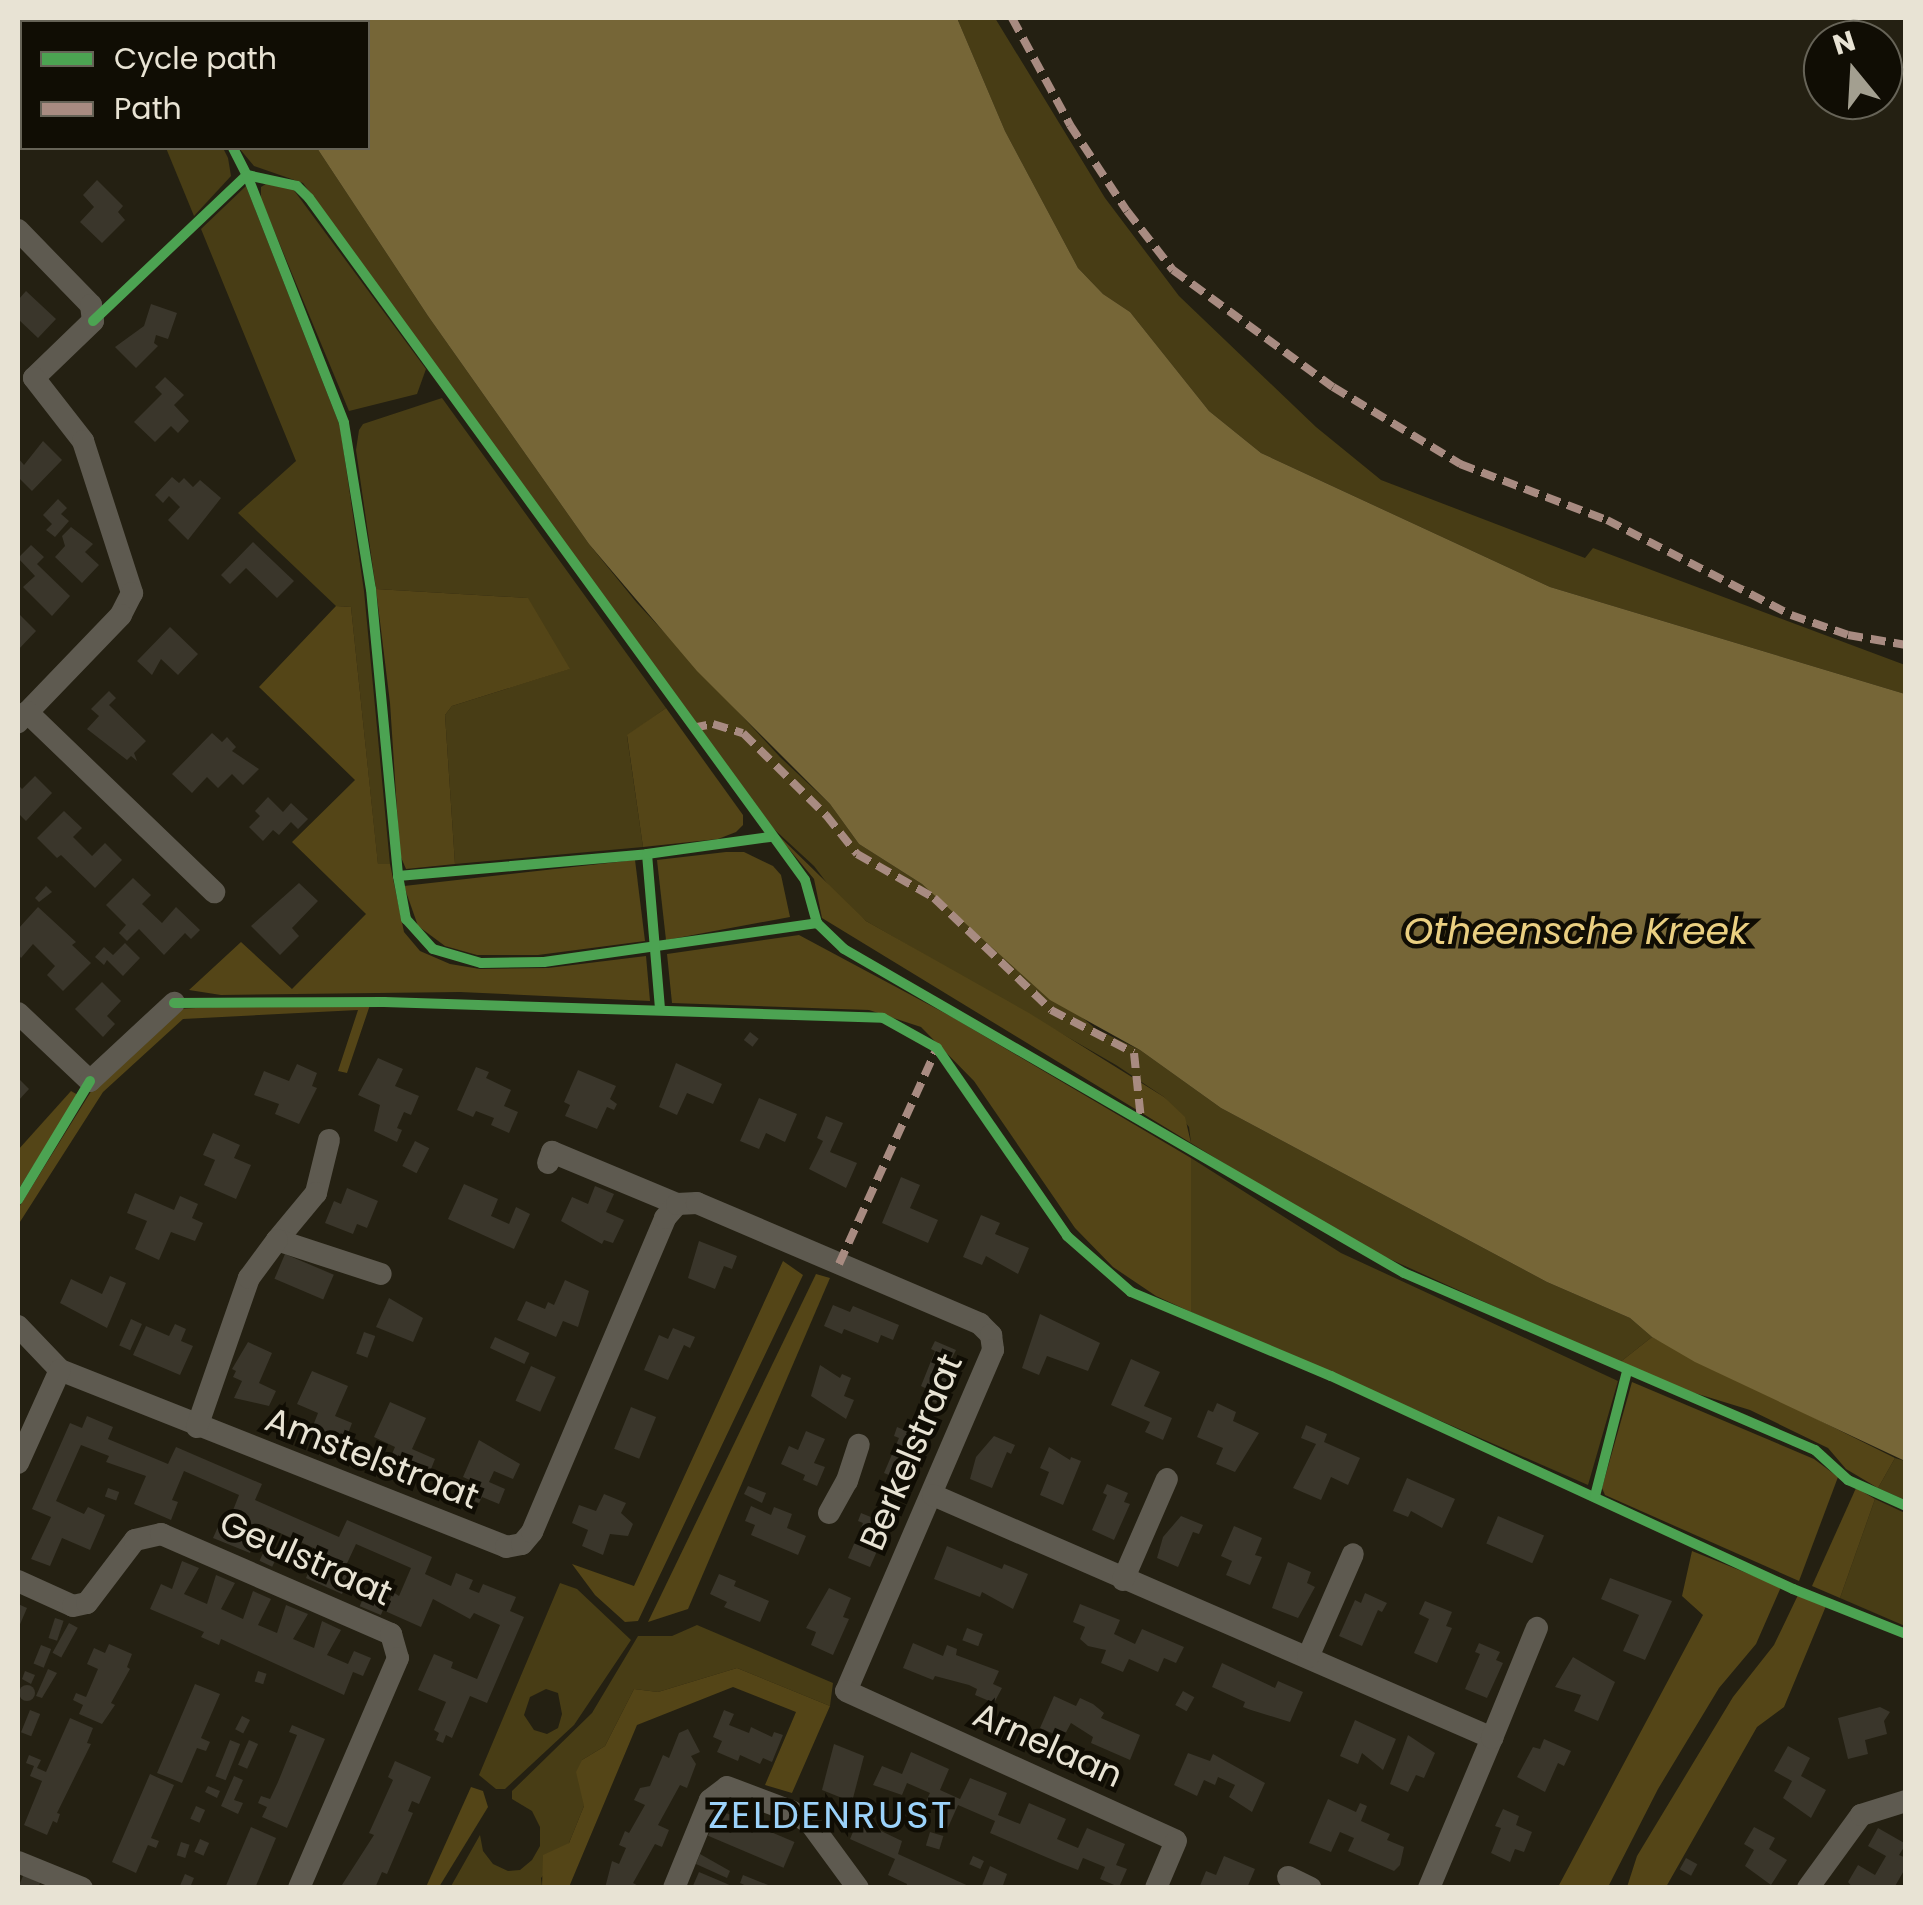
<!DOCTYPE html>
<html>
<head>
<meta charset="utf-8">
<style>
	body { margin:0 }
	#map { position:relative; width:1923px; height:1905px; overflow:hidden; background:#242012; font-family:Poppins,sans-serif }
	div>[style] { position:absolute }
	.green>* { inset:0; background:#483d15 }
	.forest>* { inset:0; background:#544517 }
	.water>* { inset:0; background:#766637 }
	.building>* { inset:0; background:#3a362b; transform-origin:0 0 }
	.round { border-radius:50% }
	.minor>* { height:22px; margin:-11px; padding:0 11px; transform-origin:11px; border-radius:11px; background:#5e5a50 }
	.quiet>* { height:8px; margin-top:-4px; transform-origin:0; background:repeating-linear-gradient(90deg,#a88b81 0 15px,transparent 0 23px) }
	.cycleway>* { height:10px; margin:-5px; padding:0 5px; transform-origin:5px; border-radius:5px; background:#4ca352 }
	span { translate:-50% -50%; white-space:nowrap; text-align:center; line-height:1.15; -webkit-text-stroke:9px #100d04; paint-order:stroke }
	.street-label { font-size:35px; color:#e8e3d4 }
	.water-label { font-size:38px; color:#eacf81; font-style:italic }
	.neighbourhood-label { font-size:38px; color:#9bd2fa; letter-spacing:2.5px }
	.frame { position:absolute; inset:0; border:20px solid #e8e3d4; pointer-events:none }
	.legend { position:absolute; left:20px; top:20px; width:350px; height:130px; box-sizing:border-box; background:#100d04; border:2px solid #666357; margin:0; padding:12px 18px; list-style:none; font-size:30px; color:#e8e3d4 }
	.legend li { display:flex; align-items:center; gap:20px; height:50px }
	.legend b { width:50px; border:2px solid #666357 }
	.north { position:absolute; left:1803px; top:20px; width:100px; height:100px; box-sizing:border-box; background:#100d04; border:2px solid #666357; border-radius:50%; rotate:342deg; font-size:28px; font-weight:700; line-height:40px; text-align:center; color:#e8e3d4 }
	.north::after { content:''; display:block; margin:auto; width:35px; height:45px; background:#a39f90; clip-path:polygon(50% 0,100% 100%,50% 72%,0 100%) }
</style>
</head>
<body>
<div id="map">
	<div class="green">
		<i style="clip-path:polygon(957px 18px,995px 18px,1105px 198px,1179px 296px,1316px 427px,1381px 480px,1585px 558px,1593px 548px,1905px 665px,1905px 694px,1550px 587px,1261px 453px,1209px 411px,1130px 312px,1103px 294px,1078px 268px,1005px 131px)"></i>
		<i style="clip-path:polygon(166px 148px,223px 148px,228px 158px,231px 176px,194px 216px)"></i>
		<i style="clip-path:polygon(239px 148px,317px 148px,428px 316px,589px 544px,637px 603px,780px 757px,830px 804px,859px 844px,922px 884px,1096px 1029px,1140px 1050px,1221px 1108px,1547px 1282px,1630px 1318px,1652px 1337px,1619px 1363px,1350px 1241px,1191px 1143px,1189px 1127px,1164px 1097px,1116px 1065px,866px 921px,839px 899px,814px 866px,763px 819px,303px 183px,254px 166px)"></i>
		<i style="clip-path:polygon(269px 182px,293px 189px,426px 369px,417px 394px,349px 411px,261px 199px,261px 187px)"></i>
		<i style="clip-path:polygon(246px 186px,340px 426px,364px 591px,390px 864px,378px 865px,351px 607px,336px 606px,238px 513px,296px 461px,201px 229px)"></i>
		<i style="clip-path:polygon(442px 398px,666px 708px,627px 736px,643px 847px,455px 864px,445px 715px,452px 706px,569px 669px,527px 598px,376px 589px,356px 450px,359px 430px,363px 424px)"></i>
		<i style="clip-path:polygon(1191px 1158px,1341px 1253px,1618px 1381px,1588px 1485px,1191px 1312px)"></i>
		<i style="clip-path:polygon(1895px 1458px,1905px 1461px,1905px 1500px,1878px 1488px)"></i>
		<i style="clip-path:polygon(1875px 1499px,1905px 1513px,1905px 1626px,1840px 1598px)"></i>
		<i style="clip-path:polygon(evenodd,560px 1583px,577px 1589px,631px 1640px,574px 1725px,505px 1789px,496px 1789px,479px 1775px,560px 1583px,546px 1689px,558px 1693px,562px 1714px,558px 1728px,547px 1734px,534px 1730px,524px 1715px,530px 1697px,546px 1689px)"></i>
		<i style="clip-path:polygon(697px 1625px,833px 1683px,830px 1706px,737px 1668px,658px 1692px,634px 1689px,605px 1746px,582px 1760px,584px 1806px,569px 1843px,541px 1878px,542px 1887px,450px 1888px,480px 1835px,483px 1851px,493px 1864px,508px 1871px,520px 1870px,532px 1860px,540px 1846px,540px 1827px,532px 1811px,512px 1799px,512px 1791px,592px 1713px,638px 1636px,672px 1636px)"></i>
	</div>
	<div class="forest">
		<i style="clip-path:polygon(376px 589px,528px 598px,570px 669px,452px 706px,445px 715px,455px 864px,406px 869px,400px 855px,390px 703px)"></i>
		<i style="clip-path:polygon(336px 606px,351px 607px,378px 864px,390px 864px,404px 932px,420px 951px,450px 964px,480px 969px,548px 968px,646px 956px,650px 1001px,460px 992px,221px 995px,189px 990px,241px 942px,292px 989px,366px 914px,292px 842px,355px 780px,259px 687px)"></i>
		<i style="clip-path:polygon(666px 708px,743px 815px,743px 825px,736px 832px,718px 839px,643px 847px,627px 735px)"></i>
		<i style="clip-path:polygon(774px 831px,866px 921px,1029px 1013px,1164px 1097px,1185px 1117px,1191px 1143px,822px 918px,814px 879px)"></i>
		<i style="clip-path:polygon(726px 852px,744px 852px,773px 866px,781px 875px,790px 917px,666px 940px,657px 860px)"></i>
		<i style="clip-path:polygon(635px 860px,645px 941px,538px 955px,477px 955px,445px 946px,418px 926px,404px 886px)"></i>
		<i style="clip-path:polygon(799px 935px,952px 1017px,1191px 1158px,1191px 1312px,1156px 1296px,1113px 1267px,1075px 1228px,974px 1081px,921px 1027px,869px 1010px,672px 1003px,667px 954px)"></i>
		<i style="clip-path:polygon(372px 999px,347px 1073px,338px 1071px,358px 1010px,183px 1019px,103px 1092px,18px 1225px,18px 1209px,95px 1085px,176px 1009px)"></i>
		<i style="clip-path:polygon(71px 1091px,78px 1095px,18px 1190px,18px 1150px)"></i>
		<i style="clip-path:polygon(783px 1261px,803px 1275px,638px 1621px,625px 1622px,595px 1595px,572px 1564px,634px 1586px)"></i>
		<i style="clip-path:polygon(816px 1274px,830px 1278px,688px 1609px,648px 1622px)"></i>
		<i style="clip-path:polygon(1652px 1337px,1895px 1458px,1878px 1488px,1846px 1469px,1828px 1448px,1750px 1410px,1672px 1386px,1619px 1363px)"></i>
		<i style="clip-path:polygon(1632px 1382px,1814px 1459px,1838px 1477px,1799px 1581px,1605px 1495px,1602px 1488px)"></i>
		<i style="clip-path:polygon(1856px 1488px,1875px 1499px,1840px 1598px,1812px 1586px)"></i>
		<i style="clip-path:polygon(1692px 1551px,1781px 1587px,1756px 1644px,1719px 1688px,1658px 1789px,1608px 1887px,1558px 1887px,1703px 1615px,1682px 1596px)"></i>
		<i style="clip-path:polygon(1798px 1595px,1826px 1606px,1784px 1707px,1757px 1727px,1666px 1887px,1627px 1887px,1637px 1856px,1733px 1697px,1774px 1645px)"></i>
		<i style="clip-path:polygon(737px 1668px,830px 1706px,792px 1793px,765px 1785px,796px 1712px,733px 1687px,637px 1725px,569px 1887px,542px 1887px,543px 1855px,569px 1843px,584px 1806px,576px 1772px,582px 1760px,605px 1746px,634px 1689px,658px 1692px)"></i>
		<i style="clip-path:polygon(471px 1787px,483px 1791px,488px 1807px,439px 1887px,426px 1887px)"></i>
	</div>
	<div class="water">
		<i style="clip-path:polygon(237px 18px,957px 18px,1005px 131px,1078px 268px,1103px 294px,1130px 312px,1209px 411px,1261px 453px,1550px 587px,1905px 694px,1905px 1461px,1695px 1362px,1652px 1337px,1630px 1318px,1547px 1282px,1221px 1108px,1140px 1050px,1050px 1000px,922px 884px,859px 844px,830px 804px,697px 671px,589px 544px,428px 316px,317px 148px,368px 148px,368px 22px,241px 22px)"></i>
	</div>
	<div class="building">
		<i style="clip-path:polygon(18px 18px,73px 18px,76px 20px,22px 22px,18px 35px)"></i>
		<i style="clip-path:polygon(97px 180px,123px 206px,118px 212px,125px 220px,102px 243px,80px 222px,94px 207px,83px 195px)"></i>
		<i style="clip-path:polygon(26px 291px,56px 319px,38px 338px,18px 319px,18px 300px)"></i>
		<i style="clip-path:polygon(151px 304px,177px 313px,168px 339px,156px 335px,154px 343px,158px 346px,136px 368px,115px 347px,144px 326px)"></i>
		<i style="clip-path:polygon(165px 377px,184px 395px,174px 405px,189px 421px,178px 433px,171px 426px,155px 442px,134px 422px,162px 394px,155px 387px)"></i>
		<i style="clip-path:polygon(43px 441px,62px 460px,32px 491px,18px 477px,18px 458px,24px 465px)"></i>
		<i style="clip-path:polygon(172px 477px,179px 483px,184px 478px,193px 487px,200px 480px,221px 498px,188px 540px,168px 520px,180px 507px,169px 496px,163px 503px,155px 495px)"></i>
		<i style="clip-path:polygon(58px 499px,67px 508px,61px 514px,69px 521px,55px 537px,46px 530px,52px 524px,43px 515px)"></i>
		<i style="clip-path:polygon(71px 527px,93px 544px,85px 552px,99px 565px,82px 583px,55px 557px,65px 546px,62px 536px)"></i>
		<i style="clip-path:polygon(253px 542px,294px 581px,277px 598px,246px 568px,230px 584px,221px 575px)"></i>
		<i style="clip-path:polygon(31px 545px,44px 557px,37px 564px,70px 596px,52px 616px,23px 587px,35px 576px,18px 558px)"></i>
		<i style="clip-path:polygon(18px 613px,36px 631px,18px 650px)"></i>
		<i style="clip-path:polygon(170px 627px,198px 654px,178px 675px,161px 659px,152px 675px,137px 661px)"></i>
		<i style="clip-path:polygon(109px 691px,116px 698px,109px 705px,146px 741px,134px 753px,137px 761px,131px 756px,127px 760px,87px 729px,99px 716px,91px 709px)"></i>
		<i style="clip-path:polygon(212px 733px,222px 742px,227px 737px,236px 747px,232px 751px,259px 769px,243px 785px,232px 774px,218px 788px,207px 777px,192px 793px,172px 774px)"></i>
		<i style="clip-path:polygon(35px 776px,52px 793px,26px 821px,18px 813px,18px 785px,22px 789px)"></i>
		<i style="clip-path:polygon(268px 797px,283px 812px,291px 803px,308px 819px,298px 829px,291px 822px,279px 835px,273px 830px,263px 841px,249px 827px,260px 816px,255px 811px)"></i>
		<i style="clip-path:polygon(64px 811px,82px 828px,73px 837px,92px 856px,105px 843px,122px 860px,95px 888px,61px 855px,57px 858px,37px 838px)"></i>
		<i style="clip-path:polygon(133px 878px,151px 895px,142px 904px,162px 923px,176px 907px,200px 930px,191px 939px,185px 933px,164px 955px,139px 929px,127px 941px,119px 933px,126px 925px,106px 905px)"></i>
		<i style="clip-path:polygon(299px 883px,318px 901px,292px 928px,299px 936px,280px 955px,251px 926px)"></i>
		<i style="clip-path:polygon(46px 886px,52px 892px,39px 902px,35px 898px)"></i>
		<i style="clip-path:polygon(38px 907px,76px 942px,72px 945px,91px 963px,63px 991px,47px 975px,55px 966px,33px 944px,21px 958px,18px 954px,18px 929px)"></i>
		<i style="clip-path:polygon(125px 943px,140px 958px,123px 976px,107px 960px,104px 965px,95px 957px,104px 947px,113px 955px)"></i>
		<i style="clip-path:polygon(102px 982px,121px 1001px,107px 1016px,115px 1024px,103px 1037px,75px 1009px)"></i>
		<i style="left:750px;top:1032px;width:11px;height:10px;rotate:38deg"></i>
		<i style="clip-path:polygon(378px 1058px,403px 1069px,395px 1086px,419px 1096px,411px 1115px,404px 1112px,397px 1128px,402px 1130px,397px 1142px,374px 1131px,380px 1105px,358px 1095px)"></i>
		<i style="clip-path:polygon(676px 1063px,722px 1084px,713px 1104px,687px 1093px,677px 1115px,659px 1107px)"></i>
		<i style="clip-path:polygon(297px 1064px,317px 1073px,312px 1086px,317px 1088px,299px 1124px,275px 1114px,279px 1104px,254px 1095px,264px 1071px,289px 1081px)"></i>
		<i style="clip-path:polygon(476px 1067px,489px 1072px,486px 1078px,511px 1090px,504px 1106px,518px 1112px,509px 1133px,491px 1125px,494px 1118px,476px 1111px,473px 1117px,457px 1110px)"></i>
		<i style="clip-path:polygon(578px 1070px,616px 1086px,610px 1099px,617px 1104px,614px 1110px,607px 1107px,597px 1129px,565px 1116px,570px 1105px,564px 1102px)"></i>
		<i style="clip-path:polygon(18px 1078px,29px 1089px,18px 1101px)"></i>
		<i style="clip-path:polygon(759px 1098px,797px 1114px,785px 1142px,766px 1133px,759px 1149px,740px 1141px)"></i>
		<i style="clip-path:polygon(826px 1116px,843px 1123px,830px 1152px,857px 1163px,846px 1188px,809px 1169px,823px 1141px,817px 1138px)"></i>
		<i style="clip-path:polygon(213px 1133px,240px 1145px,234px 1158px,251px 1165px,236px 1199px,204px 1185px,215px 1160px,203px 1155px)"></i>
		<i style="left:415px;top:1141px;width:16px;height:28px;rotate:27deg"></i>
		<i style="clip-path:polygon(901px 1177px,920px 1185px,910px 1208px,938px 1220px,928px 1243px,882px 1223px)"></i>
		<i style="clip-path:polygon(464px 1184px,498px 1199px,491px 1216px,509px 1224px,516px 1207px,530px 1214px,514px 1249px,448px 1219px)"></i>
		<i style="clip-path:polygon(595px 1186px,614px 1194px,606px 1212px,624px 1220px,613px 1243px,604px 1240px,602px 1244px,561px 1221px,572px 1197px,588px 1204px)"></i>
		<i style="clip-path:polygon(347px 1188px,378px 1201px,367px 1228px,357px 1224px,353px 1234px,325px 1223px,334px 1201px,341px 1204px)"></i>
		<i style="clip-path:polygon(135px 1193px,174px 1210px,180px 1196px,198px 1204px,192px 1218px,203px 1223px,195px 1241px,171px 1232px,159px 1260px,135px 1249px,147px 1221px,127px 1213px)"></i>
		<i style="clip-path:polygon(981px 1215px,1000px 1223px,995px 1234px,1029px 1248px,1018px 1274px,986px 1256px,982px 1265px,963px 1257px)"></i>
		<i style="clip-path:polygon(699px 1241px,737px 1256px,732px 1269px,724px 1266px,715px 1289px,688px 1278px)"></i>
		<i style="left:285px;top:1254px;width:53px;height:27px;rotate:23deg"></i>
		<i style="clip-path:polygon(110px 1276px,126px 1283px,107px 1328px,60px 1303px,71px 1279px,102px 1294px)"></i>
		<i style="clip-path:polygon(565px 1280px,589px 1291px,578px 1327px,563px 1321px,556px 1337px,517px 1320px,526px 1301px,545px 1309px,548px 1302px,554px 1305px)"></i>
		<i style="clip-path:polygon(389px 1298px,423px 1318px,413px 1342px,376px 1327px)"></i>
		<i style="clip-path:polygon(833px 1305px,850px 1312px,853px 1306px,899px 1325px,893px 1340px,881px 1335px,878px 1343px,844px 1329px,842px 1334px,824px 1326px)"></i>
		<i style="clip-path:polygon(1040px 1314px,1100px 1343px,1088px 1371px,1047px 1356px,1039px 1375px,1022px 1368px)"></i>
		<i style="left:131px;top:1319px;width:12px;height:29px;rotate:24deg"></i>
		<i style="clip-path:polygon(175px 1324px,186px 1329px,181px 1341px,193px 1346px,180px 1375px,133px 1355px,146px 1326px,169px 1336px)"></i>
		<i style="clip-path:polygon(673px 1328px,695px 1337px,690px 1348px,684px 1345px,668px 1380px,644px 1370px,659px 1335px,668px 1339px)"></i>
		<i style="left:364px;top:1332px;width:12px;height:23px;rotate:20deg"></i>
		<i style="left:495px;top:1337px;width:38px;height:12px;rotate:25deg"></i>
		<i style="clip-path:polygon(935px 1341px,956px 1350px,952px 1358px,958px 1360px,936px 1403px,923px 1398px,927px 1389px,921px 1386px,935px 1351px,931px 1349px)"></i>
		<i style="clip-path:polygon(248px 1342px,272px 1353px,259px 1383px,276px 1391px,269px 1406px,234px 1398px,242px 1381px,233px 1377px,236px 1371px,232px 1369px)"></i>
		<i style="clip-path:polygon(1131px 1359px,1160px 1372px,1144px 1406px,1172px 1418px,1163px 1440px,1145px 1432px,1150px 1422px,1111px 1405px)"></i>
		<i style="clip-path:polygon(820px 1365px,840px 1378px,842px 1374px,851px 1378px,844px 1396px,854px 1400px,846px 1419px,811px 1396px)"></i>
		<i style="left:531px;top:1366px;width:27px;height:38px;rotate:24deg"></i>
		<i style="clip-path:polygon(312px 1371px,348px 1386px,335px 1416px,352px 1423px,346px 1439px,311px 1431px,318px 1413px,297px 1404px)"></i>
		<i style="clip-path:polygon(390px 1402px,426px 1418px,412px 1449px,435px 1459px,429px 1474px,406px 1464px,403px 1470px,388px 1463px,395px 1447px,374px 1437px)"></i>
		<i style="clip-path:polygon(1217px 1403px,1236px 1412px,1233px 1421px,1259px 1433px,1235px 1472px,1216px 1464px,1223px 1448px,1197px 1437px,1208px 1410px,1213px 1412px)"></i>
		<i style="left:631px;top:1407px;width:27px;height:45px;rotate:22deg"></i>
		<i style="clip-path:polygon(87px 1416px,113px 1427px,108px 1439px,168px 1464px,176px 1447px,262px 1484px,255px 1500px,339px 1537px,347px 1520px,432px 1557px,425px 1574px,451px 1586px,456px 1573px,473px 1580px,469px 1589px,479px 1593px,483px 1584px,516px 1597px,510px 1611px,524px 1617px,487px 1703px,470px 1696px,452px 1738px,446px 1735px,443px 1743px,436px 1740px,439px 1733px,434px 1730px,446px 1702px,418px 1690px,434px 1654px,453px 1662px,451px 1668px,477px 1679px,500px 1625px,474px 1613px,470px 1619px,433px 1599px,421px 1627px,385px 1611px,393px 1592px,399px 1596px,411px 1568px,356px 1544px,343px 1572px,350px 1575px,342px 1594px,306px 1578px,318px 1550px,289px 1537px,262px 1525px,250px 1553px,213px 1538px,221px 1520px,228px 1523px,239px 1495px,184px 1471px,172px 1500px,178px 1502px,171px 1520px,134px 1504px,146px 1476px,106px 1462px,109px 1456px,81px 1445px,56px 1501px,84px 1514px,88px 1507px,105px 1515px,101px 1525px,90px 1550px,62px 1538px,50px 1566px,31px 1559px,51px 1517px,32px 1509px,70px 1423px,82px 1428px)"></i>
		<i style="clip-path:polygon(1306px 1425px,1327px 1434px,1324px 1442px,1360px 1458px,1348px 1485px,1331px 1477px,1321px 1500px,1293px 1488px,1316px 1444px,1301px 1438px)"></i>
		<i style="clip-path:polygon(897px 1427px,919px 1436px,915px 1445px,921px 1447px,906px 1482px,884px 1473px,899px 1438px,894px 1436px)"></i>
		<i style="clip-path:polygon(806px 1431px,825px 1439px,814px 1463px,825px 1467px,817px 1486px,803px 1480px,805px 1475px,781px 1464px,789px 1446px,798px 1450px)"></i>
		<i style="clip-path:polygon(994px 1436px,1015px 1445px,1011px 1454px,1007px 1452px,992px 1488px,970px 1479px,976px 1457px)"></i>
		<i style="clip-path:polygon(479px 1440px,520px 1464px,513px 1479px,494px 1471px,489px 1482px,505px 1489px,499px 1504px,482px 1497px,479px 1503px,465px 1497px,472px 1481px,463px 1477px)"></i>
		<i style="clip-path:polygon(1049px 1447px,1070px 1460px,1071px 1457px,1081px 1461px,1063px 1505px,1040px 1495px,1049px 1472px,1040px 1468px)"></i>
		<i style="clip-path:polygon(1407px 1478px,1455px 1499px,1442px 1528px,1411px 1511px,1408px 1517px,1393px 1511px)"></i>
		<i style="clip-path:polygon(1107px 1484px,1128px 1493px,1124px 1502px,1130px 1504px,1114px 1540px,1092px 1530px,1107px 1495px,1103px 1493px)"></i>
		<i style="clip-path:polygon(748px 1486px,766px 1493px,762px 1503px,744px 1494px)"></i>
		<i style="left:108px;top:1488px;width:12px;height:9px;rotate:20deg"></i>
		<i style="clip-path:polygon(604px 1494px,626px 1503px,621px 1513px,633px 1524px,628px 1536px,610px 1534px,603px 1555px,582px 1546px,588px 1530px,572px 1523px,579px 1505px,596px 1511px)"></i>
		<i style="clip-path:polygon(751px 1506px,771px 1515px,774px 1507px,792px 1514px,787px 1528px,806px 1536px,798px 1555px,751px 1535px,755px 1525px,745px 1521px)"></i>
		<i style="clip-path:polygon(861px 1513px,883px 1522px,879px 1530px,885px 1533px,870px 1567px,848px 1558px,863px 1523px,858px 1521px)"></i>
		<i style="clip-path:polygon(1181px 1516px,1203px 1525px,1199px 1534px,1193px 1532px,1178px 1567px,1157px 1558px,1163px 1537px)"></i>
		<i style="left:1498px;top:1516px;width:50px;height:30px;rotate:23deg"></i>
		<i style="clip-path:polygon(1234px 1526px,1262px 1538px,1255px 1555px,1262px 1557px,1250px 1585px,1226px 1575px,1232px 1561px,1221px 1556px)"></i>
		<i style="clip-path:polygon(947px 1546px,1002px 1569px,1004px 1564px,1028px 1574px,1013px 1609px,982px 1592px,980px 1597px,934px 1579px)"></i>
		<i style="left:265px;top:1549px;width:14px;height:13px;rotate:25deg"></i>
		<i style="clip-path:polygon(182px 1561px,199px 1568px,184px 1594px,207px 1604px,216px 1575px,235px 1583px,221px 1609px,243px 1619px,253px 1591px,271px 1599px,258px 1625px,277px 1633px,286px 1605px,308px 1614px,293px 1639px,314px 1648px,322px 1621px,341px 1630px,327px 1655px,348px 1664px,354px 1651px,371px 1658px,363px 1676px,353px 1672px,344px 1695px,221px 1639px,219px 1645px,201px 1637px,204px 1632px,150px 1609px,161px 1584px,172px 1589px)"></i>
		<i style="clip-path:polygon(1288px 1562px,1311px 1572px,1307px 1583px,1315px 1587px,1298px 1618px,1272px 1608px)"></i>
		<i style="clip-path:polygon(719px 1574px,736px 1581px,734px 1586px,769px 1601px,760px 1622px,724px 1607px,727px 1602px,710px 1594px)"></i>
		<i style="clip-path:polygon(1610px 1578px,1672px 1601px,1645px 1660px,1623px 1651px,1639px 1615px,1601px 1599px)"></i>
		<i style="clip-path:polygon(829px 1588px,851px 1598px,843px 1617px,849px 1619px,833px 1655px,811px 1645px,816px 1632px,806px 1628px)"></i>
		<i style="clip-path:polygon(1365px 1593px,1387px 1603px,1382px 1612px,1378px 1610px,1362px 1646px,1339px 1636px,1355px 1600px,1361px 1603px)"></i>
		<i style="left:364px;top:1596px;width:23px;height:11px;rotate:23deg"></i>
		<i style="clip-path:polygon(1425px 1601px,1452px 1612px,1446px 1626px,1452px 1628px,1437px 1663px,1414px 1653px,1429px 1619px,1419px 1614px)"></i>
		<i style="clip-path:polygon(18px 1604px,27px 1608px,18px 1629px)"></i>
		<i style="clip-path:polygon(1080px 1604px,1120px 1620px,1114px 1634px,1135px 1644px,1142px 1629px,1184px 1647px,1176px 1663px,1164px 1658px,1158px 1672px,1129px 1659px,1123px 1672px,1101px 1663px,1106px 1650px,1088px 1646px,1080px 1639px,1085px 1627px,1073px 1622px)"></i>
		<i style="left:55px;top:1618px;width:9px;height:21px;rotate:18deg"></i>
		<i style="left:69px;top:1623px;width:10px;height:34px;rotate:29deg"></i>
		<i style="left:967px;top:1628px;width:17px;height:13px;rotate:21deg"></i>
		<i style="clip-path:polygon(913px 1643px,943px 1656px,947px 1645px,957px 1649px,956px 1655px,999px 1671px,993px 1684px,1002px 1688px,994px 1703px,975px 1695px,977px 1689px,969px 1685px,935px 1676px,933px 1680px,903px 1668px)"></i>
		<i style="clip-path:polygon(1479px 1643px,1500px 1652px,1496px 1660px,1503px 1663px,1487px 1698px,1465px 1689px,1480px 1654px,1475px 1652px)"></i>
		<i style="clip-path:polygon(109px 1644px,132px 1654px,127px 1667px,130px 1669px,111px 1703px,115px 1705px,102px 1724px,79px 1714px,83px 1705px,73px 1700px,76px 1693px,86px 1697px,98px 1669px,87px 1664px,94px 1648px,105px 1653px)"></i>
		<i style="left:41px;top:1645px;width:11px;height:20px;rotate:22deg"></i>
		<i style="clip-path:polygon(1573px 1657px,1615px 1682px,1598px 1721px,1574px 1711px,1581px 1695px,1555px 1687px)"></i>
		<i style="clip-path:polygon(1222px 1663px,1275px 1688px,1278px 1681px,1303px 1692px,1290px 1722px,1251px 1710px,1243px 1707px,1245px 1702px,1212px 1687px)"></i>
		<i style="clip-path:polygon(48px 1669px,57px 1673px,42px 1698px,36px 1696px)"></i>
		<i style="clip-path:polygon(25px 1671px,35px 1675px,31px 1684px,22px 1679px)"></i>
		<i style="left:258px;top:1671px;width:9px;height:11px;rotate:18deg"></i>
		<i style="clip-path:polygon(195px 1684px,220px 1694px,201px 1738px,210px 1742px,206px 1751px,197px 1748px,182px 1783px,157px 1773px)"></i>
		<i class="round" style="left:19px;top:1685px;width:16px;height:16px"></i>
		<i style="left:1183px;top:1691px;width:13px;height:16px;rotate:29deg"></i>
		<i style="clip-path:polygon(1054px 1696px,1076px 1706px,1080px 1698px,1093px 1704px,1104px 1713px,1101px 1718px,1140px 1735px,1130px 1760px,1091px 1743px,1093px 1737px,1071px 1723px,1063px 1738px,1040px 1728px)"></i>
		<i style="clip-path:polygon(1880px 1707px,1890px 1712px,1884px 1721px,1887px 1734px,1865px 1740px,1868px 1754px,1848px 1759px,1838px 1718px)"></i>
		<i style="left:30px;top:1710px;width:11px;height:24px;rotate:22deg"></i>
		<i style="clip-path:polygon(724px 1710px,734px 1714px,729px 1725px,749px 1733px,751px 1727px,772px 1737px,774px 1732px,783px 1735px,772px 1762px,763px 1758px,760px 1764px,740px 1755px,738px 1761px,717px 1752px,722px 1741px,713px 1737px)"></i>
		<i style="left:242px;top:1716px;width:9px;height:15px;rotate:27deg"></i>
		<i style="clip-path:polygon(70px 1718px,93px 1728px,87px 1743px,91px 1744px,57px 1813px,60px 1814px,57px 1823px,53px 1821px,47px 1835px,24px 1825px,42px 1781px,30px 1776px,34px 1766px,26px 1763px,29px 1755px,41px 1760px,37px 1768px,46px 1772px)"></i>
		<i style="clip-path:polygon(1355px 1720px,1396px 1739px,1383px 1770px,1362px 1753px,1358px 1764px,1340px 1756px)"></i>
		<i style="clip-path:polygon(292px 1725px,325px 1739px,287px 1828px,262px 1817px,267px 1807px,258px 1803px,261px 1796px,270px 1799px,278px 1782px,297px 1735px,289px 1732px)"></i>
		<i style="clip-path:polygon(688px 1729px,700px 1752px,691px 1756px,696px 1764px,687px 1788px,680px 1785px,658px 1825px,669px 1830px,662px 1847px,655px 1844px,633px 1883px,642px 1888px,605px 1888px,612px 1861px,619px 1864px,626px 1848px,619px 1845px,625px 1831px,629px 1833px,645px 1805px,634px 1800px,640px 1788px,650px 1786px,663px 1755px,669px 1758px,679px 1733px)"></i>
		<i style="clip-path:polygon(1408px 1735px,1435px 1753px,1424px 1778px,1416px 1775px,1408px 1792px,1390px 1784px)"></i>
		<i style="clip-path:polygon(1544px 1739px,1571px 1751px,1564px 1766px,1558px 1763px,1545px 1792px,1517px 1777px,1533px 1747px,1540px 1749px)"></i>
		<i style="left:230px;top:1740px;width:11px;height:39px;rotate:22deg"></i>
		<i style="left:249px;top:1740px;width:10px;height:27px;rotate:24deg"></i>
		<i style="clip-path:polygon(834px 1744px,864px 1756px,852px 1802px,822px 1790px)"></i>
		<i style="clip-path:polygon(1788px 1746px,1810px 1758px,1801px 1776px,1826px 1790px,1811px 1818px,1783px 1798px,1792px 1781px,1774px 1771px)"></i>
		<i style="clip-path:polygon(911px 1752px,949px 1769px,940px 1790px,960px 1799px,970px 1778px,1007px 1793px,998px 1815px,1020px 1824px,1029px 1803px,1066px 1819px,1057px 1839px,1078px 1848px,1087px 1828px,1125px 1844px,1116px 1865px,1127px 1869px,1119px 1887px,1100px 1879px,1105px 1867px,1083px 1858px,1078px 1870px,1060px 1863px,990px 1833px,995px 1821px,958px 1805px,946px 1832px,936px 1828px,943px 1812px,924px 1805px,930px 1793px,907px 1783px,902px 1795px,873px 1785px,882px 1766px,902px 1774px)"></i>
		<i style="clip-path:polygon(1188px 1753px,1210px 1761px,1213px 1754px,1265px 1783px,1252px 1812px,1229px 1797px,1235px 1785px,1218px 1777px,1215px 1785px,1204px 1780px,1197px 1796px,1174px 1785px)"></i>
		<i style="clip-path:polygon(395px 1761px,431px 1777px,419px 1804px,412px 1801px,408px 1811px,413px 1813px,387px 1874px,382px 1872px,375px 1888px,340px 1888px,374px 1835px,369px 1833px,393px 1780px,388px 1777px)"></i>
		<i style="clip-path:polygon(150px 1774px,174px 1785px,151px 1838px,159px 1841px,156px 1848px,148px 1845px,136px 1873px,112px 1862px)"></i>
		<i style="clip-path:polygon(234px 1776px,243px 1780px,234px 1800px,243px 1803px,238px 1814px,221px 1806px)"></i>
		<i style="clip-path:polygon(208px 1786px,220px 1791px,217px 1798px,205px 1792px)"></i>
		<i style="clip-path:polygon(1328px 1799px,1356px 1812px,1360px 1803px,1367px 1806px,1361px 1821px,1390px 1834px,1387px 1840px,1404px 1847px,1400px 1865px,1394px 1871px,1348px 1851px,1354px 1838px,1340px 1832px,1331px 1852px,1309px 1843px)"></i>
		<i style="left:196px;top:1806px;width:10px;height:14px;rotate:24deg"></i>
		<i style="clip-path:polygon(1503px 1809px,1519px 1816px,1516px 1825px,1532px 1832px,1524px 1852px,1515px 1849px,1510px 1862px,1491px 1853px,1501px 1828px,1495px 1826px)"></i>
		<i style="left:719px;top:1810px;width:82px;height:28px;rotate:23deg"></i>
		<i style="clip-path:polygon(858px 1820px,902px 1841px,898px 1854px,973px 1888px,906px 1888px,907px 1884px,888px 1875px,895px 1859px,850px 1839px)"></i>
		<i style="clip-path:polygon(251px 1827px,276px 1838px,261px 1874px,255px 1888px,225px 1888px)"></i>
		<i style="clip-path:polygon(1754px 1827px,1775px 1838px,1769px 1849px,1787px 1860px,1771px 1885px,1745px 1866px,1754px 1850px,1744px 1844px)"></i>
		<i style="clip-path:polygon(1878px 1828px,1906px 1844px,1899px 1855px,1906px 1858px,1906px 1867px,1894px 1888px,1853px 1888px,1848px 1882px,1858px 1865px,1875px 1875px,1886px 1856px,1868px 1846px)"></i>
		<i style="left:930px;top:1832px;width:14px;height:14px;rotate:17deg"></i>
		<i style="left:200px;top:1839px;width:10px;height:14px;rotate:24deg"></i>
		<i style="left:181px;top:1842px;width:9px;height:14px;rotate:18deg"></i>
		<i style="clip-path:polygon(700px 1854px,730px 1871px,727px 1878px,696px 1864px)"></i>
		<i style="left:973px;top:1856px;width:12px;height:9px;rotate:24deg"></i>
		<i style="clip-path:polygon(1224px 1856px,1255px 1869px,1247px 1888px,1199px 1888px,1206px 1871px,1216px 1875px)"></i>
		<i style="left:1686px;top:1858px;width:13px;height:13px;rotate:29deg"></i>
		<i style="clip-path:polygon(990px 1866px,1007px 1874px,1002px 1888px,981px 1888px)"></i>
		<i style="clip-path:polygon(25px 1871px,42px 1878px,38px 1888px,18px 1888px)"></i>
		<i style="clip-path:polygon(699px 1872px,725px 1883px,736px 1888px,692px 1888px)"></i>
		<i style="clip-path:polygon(185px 1874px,194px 1878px,191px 1885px,179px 1888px)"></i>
		<i style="clip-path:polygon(743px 1875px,773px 1887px,773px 1888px,751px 1888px,740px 1883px)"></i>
	</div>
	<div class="minor">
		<i style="left:18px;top:230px;width:105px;rotate:45.8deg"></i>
		<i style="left:91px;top:305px;width:16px;rotate:83deg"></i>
		<i style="left:93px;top:321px;width:82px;rotate:136deg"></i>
		<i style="left:34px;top:378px;width:80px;rotate:52.1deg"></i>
		<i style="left:83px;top:441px;width:160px;rotate:72.1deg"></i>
		<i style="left:132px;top:593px;width:25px;rotate:117deg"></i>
		<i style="left:121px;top:615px;width:149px;rotate:133.9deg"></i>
		<i style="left:27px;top:712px;width:260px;rotate:43.9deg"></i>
		<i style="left:18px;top:1013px;width:99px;rotate:43.4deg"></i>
		<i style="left:90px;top:1081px;width:115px;rotate:-42.9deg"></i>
		<i style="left:329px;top:1140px;width:55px;rotate:103.8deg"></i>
		<i style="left:316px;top:1193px;width:61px;rotate:129.7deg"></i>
		<i style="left:277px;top:1240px;width:109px;rotate:18.1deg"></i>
		<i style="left:548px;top:1163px;width:12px;rotate:-70deg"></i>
		<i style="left:552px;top:1152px;width:135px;rotate:22.6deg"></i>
		<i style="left:18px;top:1326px;width:61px;rotate:46.3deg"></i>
		<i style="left:60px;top:1370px;width:480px;rotate:21.6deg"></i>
		<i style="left:506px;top:1547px;width:16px;rotate:-11deg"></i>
		<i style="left:522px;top:1544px;width:16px;rotate:-50deg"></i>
		<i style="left:532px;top:1532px;width:341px;rotate:-67deg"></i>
		<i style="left:665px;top:1218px;width:18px;rotate:-49deg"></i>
		<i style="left:677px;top:1204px;width:20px;rotate:-3deg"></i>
		<i style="left:697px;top:1203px;width:308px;rotate:23.1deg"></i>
		<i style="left:980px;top:1324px;width:16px;rotate:45deg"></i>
		<i style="left:991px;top:1335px;width:15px;rotate:82deg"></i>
		<i style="left:993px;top:1350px;width:371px;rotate:113.3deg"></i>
		<i style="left:846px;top:1691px;width:362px;rotate:24.4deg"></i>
		<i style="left:1176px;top:1841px;width:51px;rotate:113.1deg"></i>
		<i style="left:197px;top:1427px;width:158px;rotate:-70.8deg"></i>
		<i style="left:249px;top:1278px;width:47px;rotate:-53.6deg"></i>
		<i style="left:18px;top:1463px;width:102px;rotate:-65.7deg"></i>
		<i style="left:933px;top:1495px;width:610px;rotate:23.49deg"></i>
		<i style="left:1492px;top:1738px;width:163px;rotate:112.8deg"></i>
		<i style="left:829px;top:1513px;width:37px;rotate:-61deg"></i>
		<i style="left:847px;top:1481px;width:38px;rotate:-72deg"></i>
		<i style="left:1123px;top:1580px;width:110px;rotate:-66.5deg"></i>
		<i style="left:18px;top:1581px;width:60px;rotate:24.4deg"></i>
		<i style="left:73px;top:1606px;width:14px;rotate:-12deg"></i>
		<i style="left:87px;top:1603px;width:79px;rotate:-52.7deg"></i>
		<i style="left:135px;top:1540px;width:27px;rotate:-13deg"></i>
		<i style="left:161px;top:1534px;width:251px;rotate:23.5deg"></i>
		<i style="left:391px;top:1634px;width:25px;rotate:74deg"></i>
		<i style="left:398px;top:1658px;width:250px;rotate:113.3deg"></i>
		<i style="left:1308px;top:1657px;width:112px;rotate:-66.4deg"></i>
		<i style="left:1492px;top:1738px;width:119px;rotate:-67.8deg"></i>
		<i style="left:18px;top:1862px;width:69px;rotate:22.1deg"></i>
		<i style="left:1288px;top:1877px;width:25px;rotate:26deg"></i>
		<i style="left:674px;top:1888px;width:95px;rotate:-67.8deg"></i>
		<i style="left:710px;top:1800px;width:21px;rotate:-37deg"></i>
		<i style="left:727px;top:1787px;width:68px;rotate:20.6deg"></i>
		<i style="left:791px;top:1811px;width:24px;rotate:33deg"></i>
		<i style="left:811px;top:1824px;width:79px;rotate:53.7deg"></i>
		<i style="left:1808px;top:1888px;width:90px;rotate:-54deg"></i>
		<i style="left:1861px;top:1815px;width:47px;rotate:-17.3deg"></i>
	</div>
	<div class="quiet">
		<i style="left:1012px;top:18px;width:122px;rotate:61.5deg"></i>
		<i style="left:1070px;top:125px;width:103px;rotate:56.5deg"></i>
		<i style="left:1127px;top:211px;width:75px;rotate:52.1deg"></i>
		<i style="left:1173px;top:270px;width:198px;rotate:36.2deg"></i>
		<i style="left:1333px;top:387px;width:149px;rotate:31.2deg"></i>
		<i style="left:1460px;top:464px;width:157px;rotate:20.9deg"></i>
		<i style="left:1607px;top:520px;width:207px;rotate:27.3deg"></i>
		<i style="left:1791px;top:615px;width:60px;rotate:19.3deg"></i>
		<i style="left:1848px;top:635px;width:59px;rotate:9.8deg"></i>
		<i style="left:692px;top:728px;width:21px;rotate:-11deg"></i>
		<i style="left:713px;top:724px;width:31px;rotate:17deg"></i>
		<i style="left:743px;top:733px;width:117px;rotate:44.7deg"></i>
		<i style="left:826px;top:815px;width:50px;rotate:51.5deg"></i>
		<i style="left:857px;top:854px;width:89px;rotate:29.7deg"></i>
		<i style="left:934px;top:898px;width:162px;rotate:43.7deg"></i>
		<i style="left:1051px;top:1010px;width:93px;rotate:27.4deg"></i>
		<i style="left:1134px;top:1053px;width:67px;rotate:84deg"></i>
		<i style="left:839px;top:1264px;width:237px;rotate:-65.6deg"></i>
	</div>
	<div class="cycleway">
		<i style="left:233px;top:148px;width:30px;rotate:63deg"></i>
		<i style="left:247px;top:175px;width:51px;rotate:12.4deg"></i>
		<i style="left:297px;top:186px;width:17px;rotate:45deg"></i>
		<i style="left:309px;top:198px;width:843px;rotate:53.97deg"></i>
		<i style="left:805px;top:880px;width:45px;rotate:74.4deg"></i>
		<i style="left:817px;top:923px;width:37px;rotate:44deg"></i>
		<i style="left:844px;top:949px;width:647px;rotate:30.05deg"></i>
		<i style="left:1404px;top:1273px;width:447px;rotate:23.3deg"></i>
		<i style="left:1815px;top:1450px;width:45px;rotate:42.3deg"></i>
		<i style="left:1848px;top:1480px;width:64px;rotate:24.1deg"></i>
		<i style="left:93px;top:321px;width:212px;rotate:-43.5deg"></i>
		<i style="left:247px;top:175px;width:266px;rotate:68.6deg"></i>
		<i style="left:344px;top:423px;width:168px;rotate:80.8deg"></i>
		<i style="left:371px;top:589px;width:288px;rotate:84.6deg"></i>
		<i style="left:398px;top:876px;width:44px;rotate:79.5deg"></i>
		<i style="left:406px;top:919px;width:40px;rotate:48deg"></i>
		<i style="left:433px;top:949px;width:50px;rotate:16.3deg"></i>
		<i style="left:481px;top:963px;width:63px;rotate:-0.9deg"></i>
		<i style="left:544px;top:962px;width:276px;rotate:-8.1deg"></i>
		<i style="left:647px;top:854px;width:155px;rotate:85.2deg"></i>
		<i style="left:398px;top:876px;width:250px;rotate:-5deg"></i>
		<i style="left:647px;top:854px;width:124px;rotate:-7.9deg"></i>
		<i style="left:174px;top:1003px;width:210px;rotate:-0.3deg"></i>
		<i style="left:384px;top:1002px;width:499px;rotate:1.8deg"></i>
		<i style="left:883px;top:1018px;width:62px;rotate:29.1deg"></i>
		<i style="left:937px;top:1048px;width:229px;rotate:55.3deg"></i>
		<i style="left:1067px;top:1236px;width:85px;rotate:41.2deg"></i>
		<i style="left:1131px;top:1292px;width:217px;rotate:22.8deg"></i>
		<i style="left:1331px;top:1376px;width:509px;rotate:24.75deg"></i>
		<i style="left:1793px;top:1589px;width:122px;rotate:21.7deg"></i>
		<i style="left:18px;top:1200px;width:139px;rotate:-58.8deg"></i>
		<i style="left:1595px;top:1496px;width:129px;rotate:-75.6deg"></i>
	</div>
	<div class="street-label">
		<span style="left:911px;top:1452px;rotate:-67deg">Berkelstraat</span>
		<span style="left:372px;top:1458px;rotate:21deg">Amstelstraat</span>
		<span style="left:306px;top:1558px;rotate:24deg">Geulstraat</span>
		<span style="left:1048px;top:1745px;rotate:24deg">Arnelaan</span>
	</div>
	<div class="water-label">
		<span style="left:1576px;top:931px">Otheensche Kreek</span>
	</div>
	<div class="neighbourhood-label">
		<span style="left:831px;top:1815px">ZELDENRUST</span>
	</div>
	<div class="frame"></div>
	<ul class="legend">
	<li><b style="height:12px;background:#4ca352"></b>Cycle path</li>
	<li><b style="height:12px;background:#a88b81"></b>Path</li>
	</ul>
	<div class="north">N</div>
</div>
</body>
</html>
